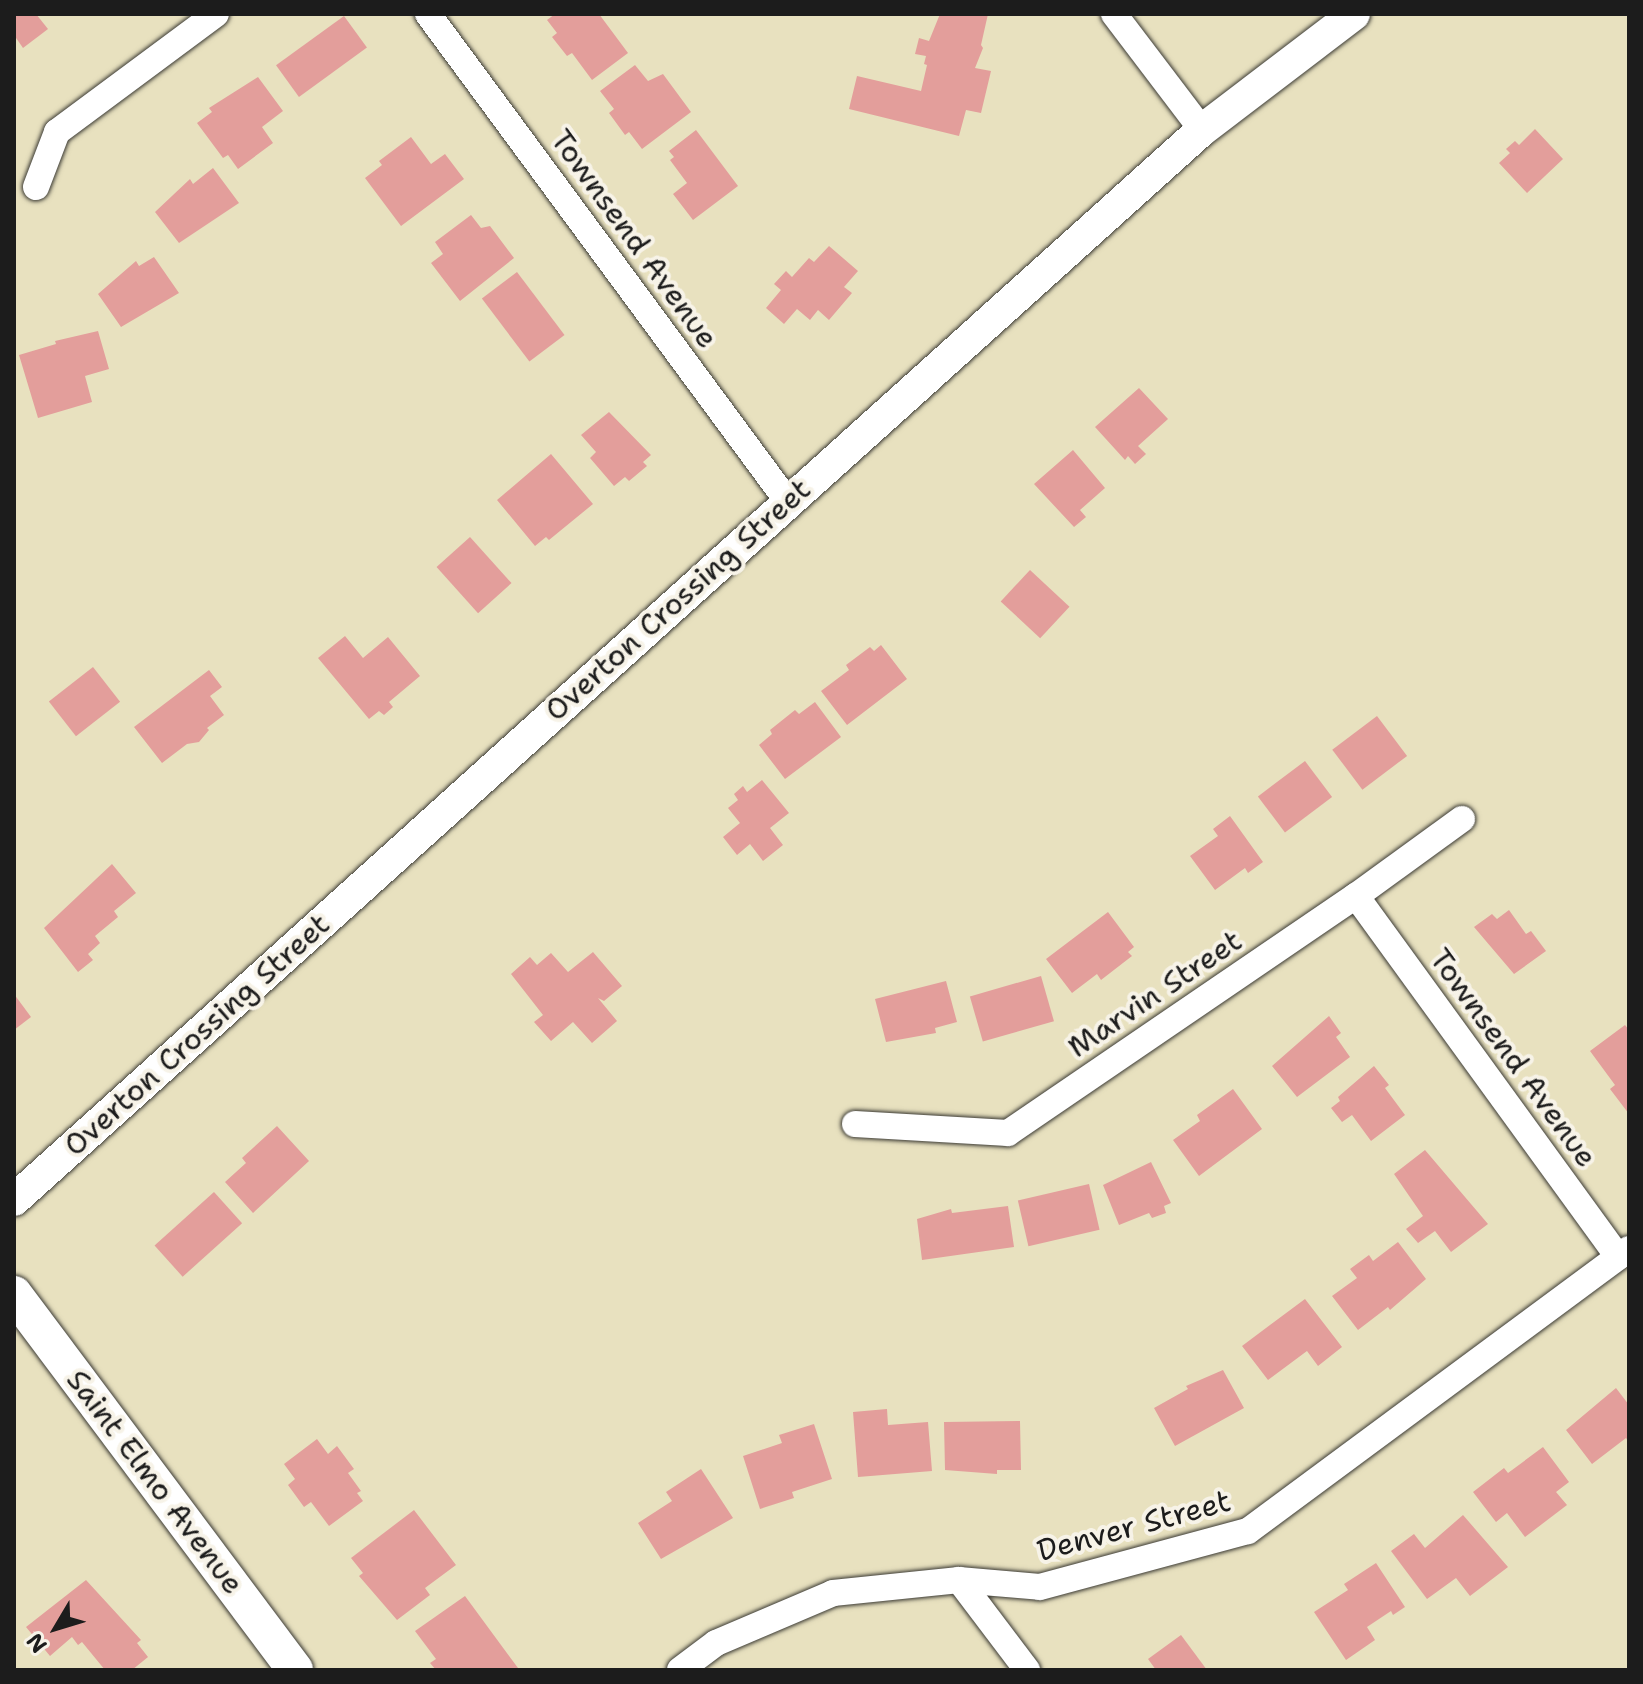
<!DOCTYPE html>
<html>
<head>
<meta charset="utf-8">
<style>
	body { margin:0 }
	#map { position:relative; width:1643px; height:1684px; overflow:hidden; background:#e8e1bf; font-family:"Shantell Sans",sans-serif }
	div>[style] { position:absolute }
	.building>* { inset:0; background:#e39e9b; transform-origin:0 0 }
	.roads { filter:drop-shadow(0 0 2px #3b3a34) drop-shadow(0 0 2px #3b3a34) }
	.minor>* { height:26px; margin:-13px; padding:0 13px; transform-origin:13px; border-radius:13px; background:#fff }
	.tertiary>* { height:32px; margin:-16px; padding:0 16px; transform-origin:16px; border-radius:16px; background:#fff }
	.secondary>* { height:36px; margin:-18px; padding:0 18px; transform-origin:18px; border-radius:18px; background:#fff }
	span { translate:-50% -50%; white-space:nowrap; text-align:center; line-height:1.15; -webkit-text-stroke:8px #f7f3e8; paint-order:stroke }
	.street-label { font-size:30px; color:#1c1c1c }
	.frame { position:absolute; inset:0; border:16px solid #1c1c1c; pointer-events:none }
	.north { position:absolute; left:16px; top:1588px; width:80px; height:80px; -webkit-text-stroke:6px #f7f3e8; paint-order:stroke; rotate:232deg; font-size:22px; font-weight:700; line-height:32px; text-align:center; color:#1c1c1c }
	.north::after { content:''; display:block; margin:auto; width:28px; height:36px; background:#1c1c1c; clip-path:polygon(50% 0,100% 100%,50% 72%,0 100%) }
</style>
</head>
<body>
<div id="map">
	<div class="building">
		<i style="clip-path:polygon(14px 14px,36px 14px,48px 29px,23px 48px,14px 35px)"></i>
		<i style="clip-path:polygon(555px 14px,599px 14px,628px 53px,592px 80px,572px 53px,567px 56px,552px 37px,557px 33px,547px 20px)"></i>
		<i style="clip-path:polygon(940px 14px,988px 14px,981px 45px,983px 48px,975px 68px,991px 71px,981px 113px,966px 110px,959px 136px,849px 109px,857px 76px,921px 91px,927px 65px,924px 64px,926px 56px,915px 54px,919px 38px,929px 41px)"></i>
		<i style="left:344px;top:16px;width:39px;height:84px;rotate:54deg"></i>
		<i style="clip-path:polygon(635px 65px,648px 81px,663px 74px,691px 112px,642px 149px,629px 132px,625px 135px,609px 113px,614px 109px,600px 91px)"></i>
		<i style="clip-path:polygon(258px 77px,283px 111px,262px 127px,273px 143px,238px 169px,228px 155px,223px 158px,197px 123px,212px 112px,209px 108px)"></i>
		<i style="clip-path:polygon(1535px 129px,1563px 159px,1527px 193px,1499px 163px,1510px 153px,1506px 149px,1515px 141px,1519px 145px)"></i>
		<i style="clip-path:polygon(696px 130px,738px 186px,693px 220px,673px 194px,687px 183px,670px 160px,674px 157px,669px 151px)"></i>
		<i style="clip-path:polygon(411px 137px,431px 164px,445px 154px,464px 179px,401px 226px,365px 178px,382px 165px,379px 161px)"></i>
		<i style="clip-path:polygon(213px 168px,239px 203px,179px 243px,155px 212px,190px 179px,193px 184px)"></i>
		<i style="clip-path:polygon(471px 215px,481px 228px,490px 226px,514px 258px,460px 301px,431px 263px,443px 254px,435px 242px)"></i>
		<i style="clip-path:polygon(829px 246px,858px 271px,844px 287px,852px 293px,829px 320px,818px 310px,810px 320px,797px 309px,784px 324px,766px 308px,781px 290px,774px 284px,786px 271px,792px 277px,809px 258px,814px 262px)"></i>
		<i style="clip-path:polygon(154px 257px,179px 293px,121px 327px,98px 294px,136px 261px,139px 266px)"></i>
		<i style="left:517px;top:272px;width:79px;height:44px;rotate:53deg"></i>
		<i style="clip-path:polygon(98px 331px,109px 369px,85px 376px,92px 402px,38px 418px,19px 355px,56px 344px,55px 341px)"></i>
		<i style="clip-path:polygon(1139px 388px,1168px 419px,1138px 446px,1146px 454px,1135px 464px,1128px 456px,1125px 460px,1095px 427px)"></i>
		<i style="clip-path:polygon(609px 412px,651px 455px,643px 462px,647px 466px,629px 481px,625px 477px,614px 486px,590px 458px,596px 452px,581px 435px)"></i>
		<i style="clip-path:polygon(1073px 450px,1105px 488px,1080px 510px,1086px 517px,1074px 527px,1034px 484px)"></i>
		<i style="clip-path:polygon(551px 454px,593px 504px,549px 540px,546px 537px,535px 546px,497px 500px)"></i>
		<i style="left:470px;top:537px;width:62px;height:45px;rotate:48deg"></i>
		<i style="left:1030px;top:570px;width:54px;height:43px;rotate:43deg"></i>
		<i style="clip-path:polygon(345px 636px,363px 658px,388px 637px,420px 676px,389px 702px,393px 707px,384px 715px,379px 711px,369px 719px,318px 658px)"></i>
		<i style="clip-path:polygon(881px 645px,907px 679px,847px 725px,821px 691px,849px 670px,846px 665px,870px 647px,874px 651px)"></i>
		<i style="left:93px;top:667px;width:44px;height:56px;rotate:52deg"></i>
		<i style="clip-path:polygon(209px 670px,222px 687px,210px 696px,224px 715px,207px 728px,209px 730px,199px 742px,187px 744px,162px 763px,134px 727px)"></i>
		<i style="clip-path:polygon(815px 702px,841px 737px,785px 779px,759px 745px,772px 734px,770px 730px,795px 710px,799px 714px)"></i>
		<i style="left:1377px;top:716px;width:50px;height:56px;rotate:53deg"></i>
		<i style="left:1305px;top:761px;width:45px;height:59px;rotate:53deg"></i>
		<i style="clip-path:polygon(762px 780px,789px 813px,770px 828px,783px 845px,763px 861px,750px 844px,737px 855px,723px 837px,740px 823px,728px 808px,738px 800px,734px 794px,743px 786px,747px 792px)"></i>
		<i style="clip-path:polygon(1230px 816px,1263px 862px,1248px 873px,1245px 868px,1215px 890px,1190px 856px,1218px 836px,1213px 829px)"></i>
		<i style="clip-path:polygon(112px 864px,136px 893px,114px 911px,118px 917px,95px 936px,100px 943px,88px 954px,93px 960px,78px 972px,44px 928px)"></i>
		<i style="clip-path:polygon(1509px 910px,1526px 934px,1531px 931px,1546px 951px,1514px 974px,1474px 927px,1492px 914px,1497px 919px)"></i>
		<i style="clip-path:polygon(1108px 912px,1134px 947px,1128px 952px,1132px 956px,1101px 980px,1097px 974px,1072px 993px,1046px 959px)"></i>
		<i style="clip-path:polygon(593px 952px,622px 986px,604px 1001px,598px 998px,617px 1021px,592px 1043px,573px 1022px,551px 1041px,534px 1022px,543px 1015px,511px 974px,530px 957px,537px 965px,551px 953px,568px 972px)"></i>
		<i style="left:1041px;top:976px;width:47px;height:74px;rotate:74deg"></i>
		<i style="clip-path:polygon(946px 981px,957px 1022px,935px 1028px,936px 1033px,886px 1042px,875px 999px)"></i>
		<i style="clip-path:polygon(14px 994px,31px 1017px,14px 1030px)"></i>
		<i style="clip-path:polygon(1329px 1016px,1341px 1033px,1336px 1037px,1350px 1057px,1297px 1097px,1272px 1066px)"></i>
		<i style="clip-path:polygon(1625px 1025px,1629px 1030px,1629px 1114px,1610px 1089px,1615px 1085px,1590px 1051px)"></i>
		<i style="clip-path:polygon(1374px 1066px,1389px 1085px,1385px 1088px,1405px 1115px,1371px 1141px,1352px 1115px,1342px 1122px,1331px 1108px,1340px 1101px,1338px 1097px)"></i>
		<i style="clip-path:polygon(1233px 1089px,1262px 1129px,1199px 1176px,1173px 1140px,1200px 1121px,1197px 1115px)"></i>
		<i style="clip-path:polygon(277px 1126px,309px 1161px,253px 1213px,225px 1182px,246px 1163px,242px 1158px)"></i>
		<i style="clip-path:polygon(1425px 1150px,1488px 1224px,1451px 1252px,1435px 1231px,1418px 1243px,1406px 1229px,1423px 1216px,1394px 1174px)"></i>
		<i style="clip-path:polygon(1151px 1162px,1171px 1203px,1164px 1206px,1166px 1213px,1152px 1218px,1149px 1213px,1119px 1225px,1103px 1185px)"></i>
		<i style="left:1089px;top:1184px;width:47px;height:73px;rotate:77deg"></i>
		<i style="left:214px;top:1192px;width:42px;height:80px;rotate:48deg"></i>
		<i style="clip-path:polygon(1008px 1206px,1014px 1247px,922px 1260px,917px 1219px,951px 1209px,952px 1213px)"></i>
		<i style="clip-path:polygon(1398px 1242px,1426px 1279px,1390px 1310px,1388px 1307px,1358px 1330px,1332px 1296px,1357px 1278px,1350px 1269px,1369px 1255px,1373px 1261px)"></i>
		<i style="clip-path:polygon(1305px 1299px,1342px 1347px,1318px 1366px,1307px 1351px,1268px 1380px,1242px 1346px)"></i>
		<i style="clip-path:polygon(1223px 1370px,1244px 1408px,1175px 1446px,1154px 1408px,1188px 1389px,1186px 1386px)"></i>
		<i style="clip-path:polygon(1616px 1388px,1629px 1405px,1629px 1442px,1626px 1438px,1592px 1464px,1566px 1430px)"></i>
		<i style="clip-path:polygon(887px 1409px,888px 1425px,928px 1422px,932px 1471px,858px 1477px,853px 1412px)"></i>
		<i style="clip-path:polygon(1020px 1421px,1021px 1470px,997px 1470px,997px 1474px,945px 1470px,944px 1422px)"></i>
		<i style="clip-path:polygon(814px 1424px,832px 1479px,792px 1492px,794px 1498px,760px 1509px,743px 1456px,782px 1443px,779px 1435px)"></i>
		<i style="clip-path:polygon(317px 1439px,328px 1454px,337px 1446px,354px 1469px,348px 1473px,361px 1491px,357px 1493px,363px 1501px,329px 1526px,311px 1502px,304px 1507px,288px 1485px,295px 1479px,284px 1464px)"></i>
		<i style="clip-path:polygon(1543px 1447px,1569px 1482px,1556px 1492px,1567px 1505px,1525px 1537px,1507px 1513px,1496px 1522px,1473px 1492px,1504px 1468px,1508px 1473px)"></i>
		<i style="clip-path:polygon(701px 1469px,733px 1518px,661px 1559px,638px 1523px,672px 1501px,666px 1492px)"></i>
		<i style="clip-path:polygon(414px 1510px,456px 1565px,425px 1588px,430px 1595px,397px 1620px,359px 1576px,363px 1573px,351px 1558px)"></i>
		<i style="clip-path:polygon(1463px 1515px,1508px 1567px,1470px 1596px,1456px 1578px,1427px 1599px,1391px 1551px,1414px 1534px,1425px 1548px)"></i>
		<i style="clip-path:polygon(1376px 1563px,1405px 1607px,1393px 1615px,1391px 1611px,1367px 1627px,1375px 1640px,1346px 1660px,1314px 1612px,1348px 1590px,1344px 1584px)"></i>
		<i style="clip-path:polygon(86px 1580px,141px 1640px,137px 1643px,148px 1657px,132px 1670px,105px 1670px,82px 1642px,78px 1645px,72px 1637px,50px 1656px,26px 1627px)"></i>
		<i style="clip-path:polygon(465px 1596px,518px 1668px,515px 1670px,436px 1670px,430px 1663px,436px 1659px,415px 1631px)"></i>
		<i style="clip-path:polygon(1181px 1635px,1207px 1670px,1156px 1670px,1148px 1659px)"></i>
	</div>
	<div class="roads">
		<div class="minor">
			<i style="left:428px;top:14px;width:606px;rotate:53.58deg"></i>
			<i style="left:1114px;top:14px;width:146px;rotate:52.8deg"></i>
			<i style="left:36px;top:187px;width:59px;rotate:-69.1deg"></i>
			<i style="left:57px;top:132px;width:198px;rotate:-36.6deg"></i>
			<i style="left:1356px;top:896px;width:446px;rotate:54deg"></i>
			<i style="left:855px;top:1124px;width:153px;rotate:3.4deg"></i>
			<i style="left:1008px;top:1133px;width:421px;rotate:-34.3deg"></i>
			<i style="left:1356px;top:896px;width:131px;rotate:-36deg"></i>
			<i style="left:959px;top:1580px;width:113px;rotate:52.9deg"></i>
			<i style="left:680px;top:1670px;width:45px;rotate:-36.9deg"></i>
			<i style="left:716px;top:1643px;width:127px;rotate:-23.1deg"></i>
			<i style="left:833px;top:1593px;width:127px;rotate:-5.9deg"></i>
			<i style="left:959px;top:1580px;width:81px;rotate:4.9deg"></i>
			<i style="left:1040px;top:1587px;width:215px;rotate:-15.1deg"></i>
			<i style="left:1248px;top:1531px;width:474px;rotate:-36.5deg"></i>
		</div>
		<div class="tertiary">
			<i style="left:14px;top:1200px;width:1599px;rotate:-42.01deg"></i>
			<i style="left:1202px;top:130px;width:191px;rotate:-37.3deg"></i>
		</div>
		<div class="secondary">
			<i style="left:14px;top:1294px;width:469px;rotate:53.2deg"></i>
		</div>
	</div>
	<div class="street-label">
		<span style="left:634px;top:239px;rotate:54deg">Townsend Avenue</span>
		<span style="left:678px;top:600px;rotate:-42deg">Overton Crossing Street</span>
		<span style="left:1155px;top:994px;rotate:-34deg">Marvin Street</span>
		<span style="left:197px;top:1035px;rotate:-42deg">Overton Crossing Street</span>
		<span style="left:1513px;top:1058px;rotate:54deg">Townsend Avenue</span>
		<span style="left:155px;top:1482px;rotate:53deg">Saint Elmo Avenue</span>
		<span style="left:1134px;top:1526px;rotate:-15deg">Denver Street</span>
	</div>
	<div class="frame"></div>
	<div class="north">N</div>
</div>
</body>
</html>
